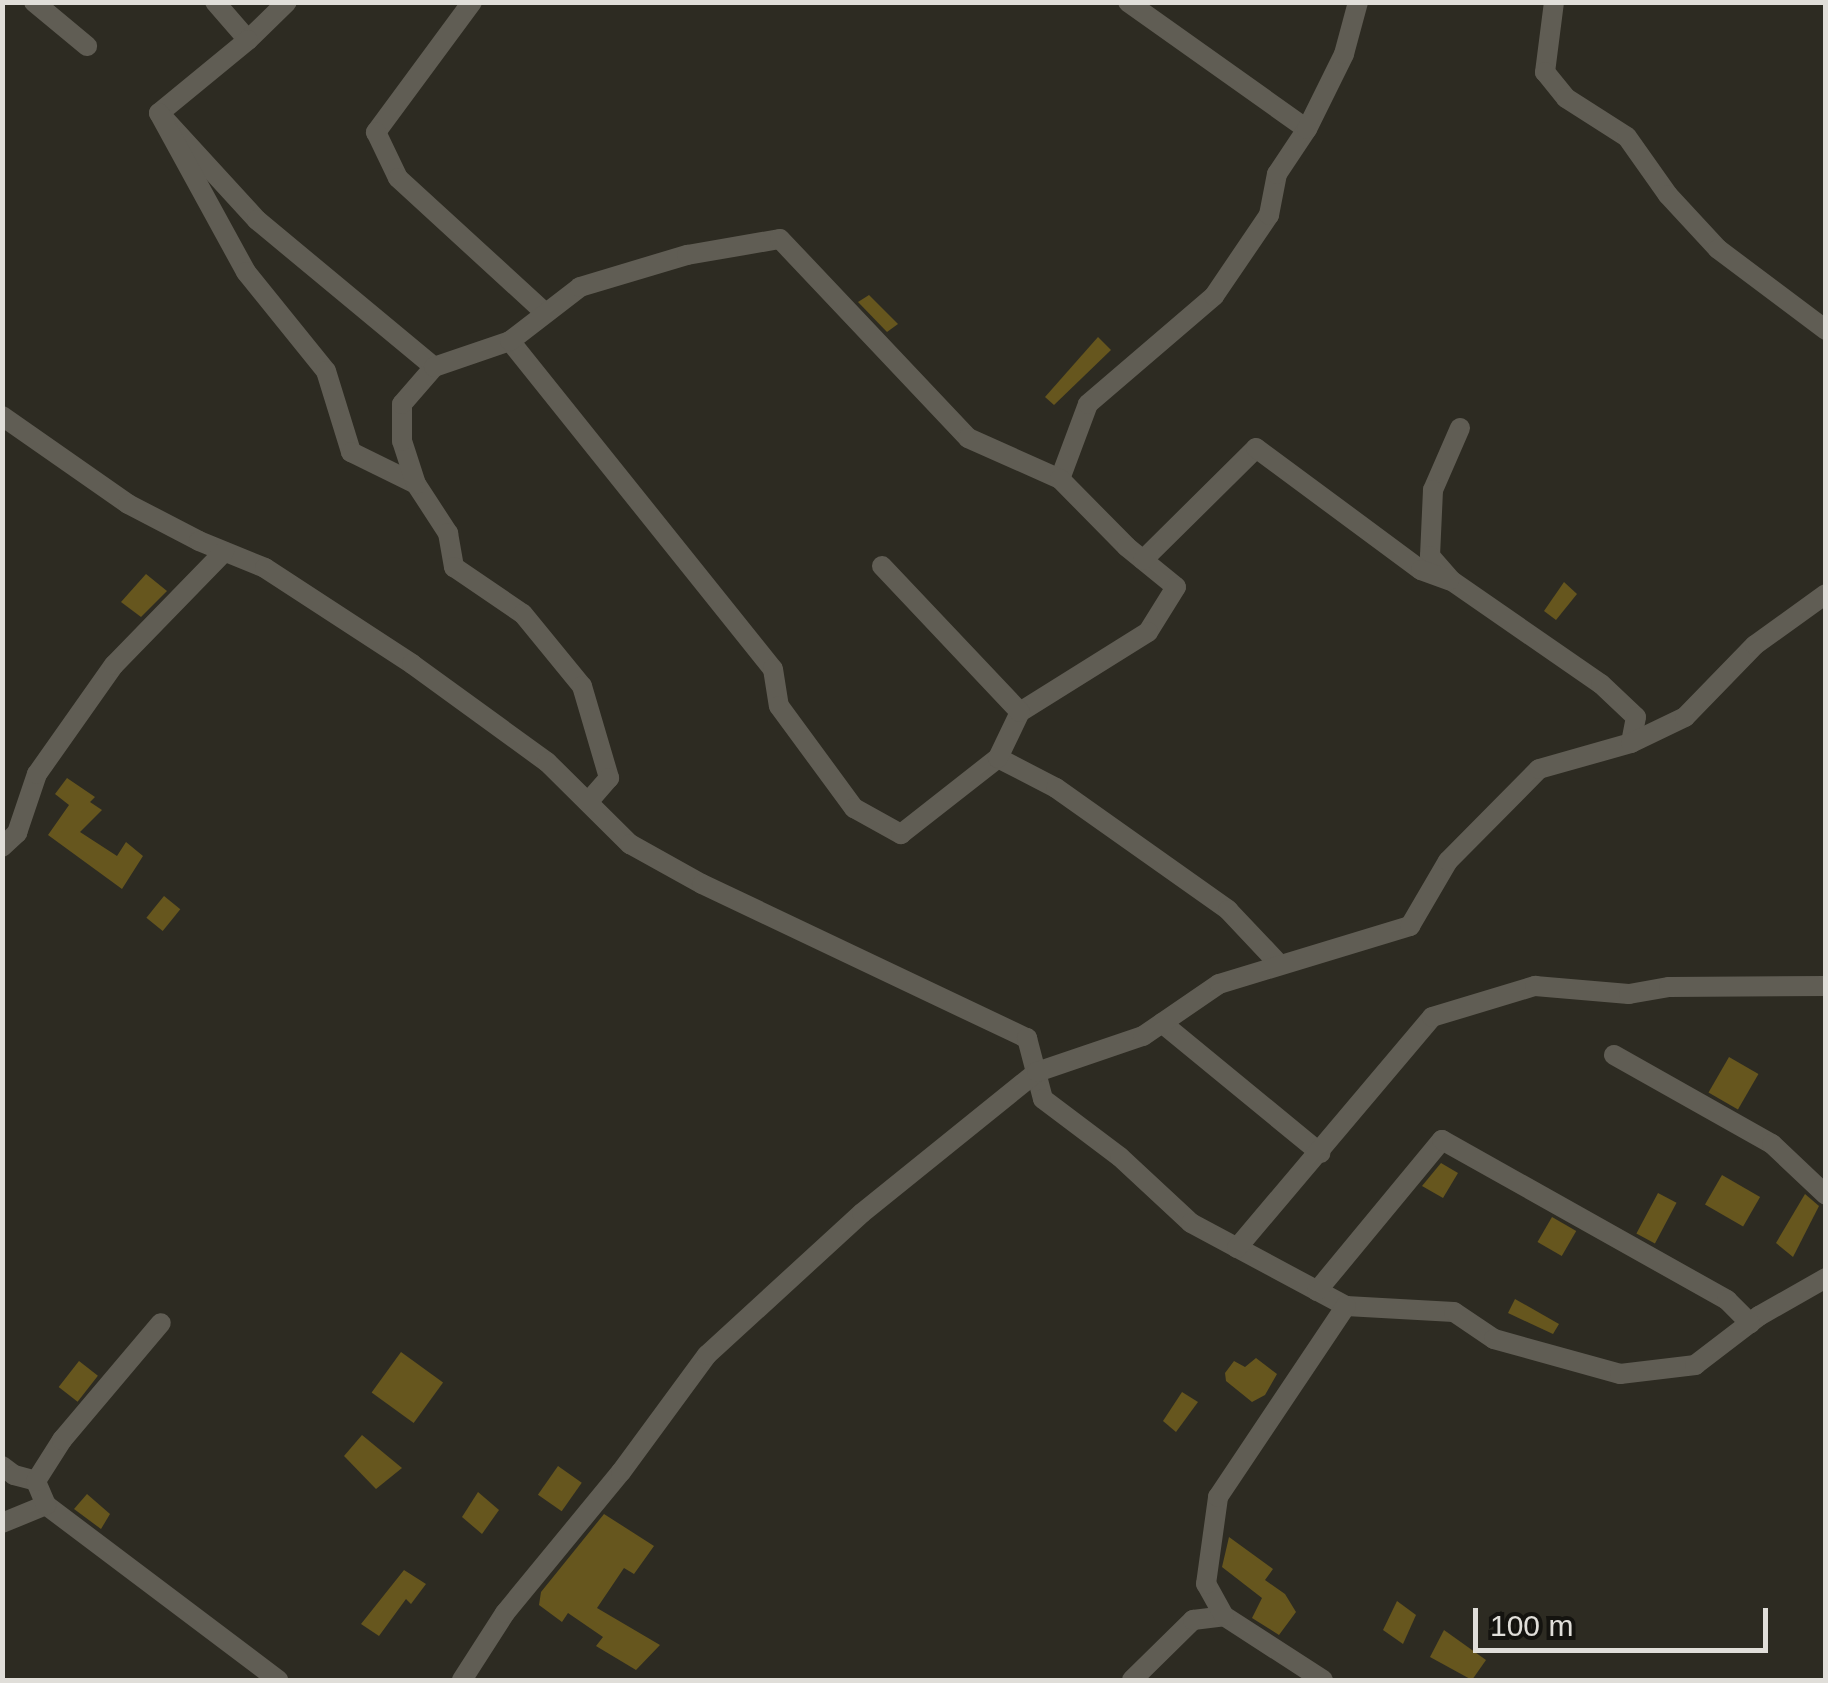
<!DOCTYPE html>
<html>
<head>
<meta charset="utf-8">
<style>
	body { margin:0 }
	#map { position:relative; width:1828px; height:1683px; overflow:hidden; background:#2d2b22; font-family:Helvetica,sans-serif }
	div>[style] { position:absolute }
	.building>* { inset:0; background:#66561e; transform-origin:0 0 }
	.minor>* { height:20px; margin:-10px; padding:0 10px; transform-origin:10px; border-radius:10px; background:#605d54 }
	span { translate:-50% -50%; white-space:nowrap; text-align:center; line-height:1.15; -webkit-text-stroke:10px #14130f; paint-order:stroke }
	.frame { position:absolute; inset:0; border:5px solid #e0ded9; pointer-events:none }
	.scale { position:absolute; left:1473px; top:1608px; width:295px; height:45px; box-sizing:border-box; border:5px solid #e0ded9; border-top:0; padding-left:12px; font-size:30px; line-height:35px; white-space:nowrap; color:#e0ded9; -webkit-text-stroke:8px #14130f; paint-order:stroke }
</style>
</head>
<body>
<div id="map">
	<div class="building">
		<i style="clip-path:polygon(869px 295px,898px 324px,887px 332px,858px 302px)"></i>
		<i style="clip-path:polygon(1098px 337px,1111px 350px,1054px 405px,1045px 397px)"></i>
		<i style="clip-path:polygon(146px 574px,167px 591px,141px 617px,121px 602px)"></i>
		<i style="clip-path:polygon(1564px 582px,1577px 594px,1556px 620px,1544px 611px)"></i>
		<i style="clip-path:polygon(67px 778px,95px 797px,90px 802px,102px 810px,80px 832px,117px 856px,126px 842px,143px 856px,122px 889px,48px 835px,69px 805px,55px 794px)"></i>
		<i style="left:164px;top:896px;width:21px;height:28px;rotate:39deg"></i>
		<i style="left:1729px;top:1057px;width:34px;height:41px;rotate:30deg"></i>
		<i style="clip-path:polygon(1441px 1163px,1458px 1173px,1443px 1198px,1422px 1186px)"></i>
		<i style="left:1722px;top:1175px;width:44px;height:34px;rotate:30deg"></i>
		<i style="left:1658px;top:1193px;width:21px;height:46px;rotate:28deg"></i>
		<i style="clip-path:polygon(1805px 1194px,1819px 1206px,1793px 1257px,1776px 1243px)"></i>
		<i style="left:1552px;top:1217px;width:28px;height:29px;rotate:30deg"></i>
		<i style="clip-path:polygon(1515px 1299px,1559px 1324px,1553px 1334px,1508px 1313px)"></i>
		<i style="left:401px;top:1352px;width:52px;height:50px;rotate:36deg"></i>
		<i style="clip-path:polygon(1256px 1358px,1277px 1374px,1265px 1395px,1252px 1402px,1226px 1381px,1225px 1373px,1234px 1361px,1245px 1367px)"></i>
		<i style="left:79px;top:1361px;width:24px;height:33px;rotate:38deg"></i>
		<i style="clip-path:polygon(1182px 1392px,1198px 1402px,1176px 1432px,1163px 1421px)"></i>
		<i style="clip-path:polygon(362px 1435px,402px 1468px,376px 1489px,344px 1456px)"></i>
		<i style="left:558px;top:1466px;width:29px;height:35px;rotate:35deg"></i>
		<i style="clip-path:polygon(478px 1492px,499px 1510px,482px 1534px,462px 1517px)"></i>
		<i style="clip-path:polygon(87px 1494px,110px 1514px,101px 1529px,74px 1509px)"></i>
		<i style="clip-path:polygon(604px 1514px,654px 1546px,634px 1574px,624px 1568px,597px 1608px,660px 1645px,636px 1670px,596px 1646px,603px 1637px,568px 1613px,562px 1622px,539px 1605px,541px 1592px)"></i>
		<i style="clip-path:polygon(1229px 1537px,1273px 1569px,1265px 1580px,1285px 1594px,1296px 1612px,1279px 1635px,1252px 1618px,1262px 1598px,1222px 1567px)"></i>
		<i style="clip-path:polygon(404px 1570px,426px 1584px,411px 1604px,406px 1599px,379px 1636px,361px 1624px)"></i>
		<i style="clip-path:polygon(1397px 1601px,1416px 1615px,1403px 1644px,1383px 1630px)"></i>
		<i style="clip-path:polygon(1444px 1630px,1486px 1660px,1472px 1680px,1430px 1657px)"></i>
	</div>
	<div class="minor">
		<i style="left:34px;top:2px;width:69px;rotate:39.7deg"></i>
		<i style="left:215px;top:2px;width:50px;rotate:49deg"></i>
		<i style="left:248px;top:40px;width:54px;rotate:-44.3deg"></i>
		<i style="left:472px;top:2px;width:162px;rotate:126.4deg"></i>
		<i style="left:376px;top:132px;width:51px;rotate:64.4deg"></i>
		<i style="left:398px;top:178px;width:197px;rotate:42.5deg"></i>
		<i style="left:1128px;top:2px;width:219px;rotate:35.4deg"></i>
		<i style="left:1554px;top:2px;width:71px;rotate:97.3deg"></i>
		<i style="left:1545px;top:72px;width:33px;rotate:51deg"></i>
		<i style="left:1566px;top:98px;width:72px;rotate:32.6deg"></i>
		<i style="left:1627px;top:137px;width:71px;rotate:54.7deg"></i>
		<i style="left:1668px;top:195px;width:74px;rotate:47.2deg"></i>
		<i style="left:1718px;top:249px;width:135px;rotate:36.9deg"></i>
		<i style="left:248px;top:40px;width:115px;rotate:140.6deg"></i>
		<i style="left:159px;top:113px;width:145px;rotate:47.5deg"></i>
		<i style="left:257px;top:220px;width:230px;rotate:39.7deg"></i>
		<i style="left:159px;top:113px;width:181px;rotate:61.3deg"></i>
		<i style="left:246px;top:272px;width:127px;rotate:51.1deg"></i>
		<i style="left:326px;top:371px;width:85px;rotate:72.8deg"></i>
		<i style="left:351px;top:452px;width:72px;rotate:26.2deg"></i>
		<i style="left:416px;top:484px;width:59px;rotate:56.9deg"></i>
		<i style="left:448px;top:533px;width:35px;rotate:80deg"></i>
		<i style="left:454px;top:567px;width:83px;rotate:34.3deg"></i>
		<i style="left:523px;top:614px;width:93px;rotate:50.7deg"></i>
		<i style="left:582px;top:686px;width:96px;rotate:73.6deg"></i>
		<i style="left:609px;top:778px;width:32px;rotate:131deg"></i>
		<i style="left:510px;top:341px;width:420px;rotate:51.3deg"></i>
		<i style="left:773px;top:669px;width:37px;rotate:81deg"></i>
		<i style="left:779px;top:706px;width:127px;rotate:53.7deg"></i>
		<i style="left:854px;top:808px;width:54px;rotate:29deg"></i>
		<i style="left:901px;top:834px;width:123px;rotate:-38.1deg"></i>
		<i style="left:998px;top:758px;width:65px;rotate:27.3deg"></i>
		<i style="left:1056px;top:788px;width:211px;rotate:35.3deg"></i>
		<i style="left:1228px;top:910px;width:74px;rotate:46.6deg"></i>
		<i style="left:2px;top:416px;width:154px;rotate:34.9deg"></i>
		<i style="left:128px;top:504px;width:80px;rotate:27.5deg"></i>
		<i style="left:199px;top:541px;width:71px;rotate:22.2deg"></i>
		<i style="left:265px;top:568px;width:176px;rotate:33.1deg"></i>
		<i style="left:412px;top:664px;width:167px;rotate:36deg"></i>
		<i style="left:547px;top:762px;width:117px;rotate:44.7deg"></i>
		<i style="left:630px;top:844px;width:82px;rotate:29.1deg"></i>
		<i style="left:702px;top:884px;width:360px;rotate:25.4deg"></i>
		<i style="left:1027px;top:1038px;width:63px;rotate:75.3deg"></i>
		<i style="left:1043px;top:1099px;width:96px;rotate:37deg"></i>
		<i style="left:1120px;top:1157px;width:97px;rotate:42.9deg"></i>
		<i style="left:1191px;top:1223px;width:176px;rotate:28.2deg"></i>
		<i style="left:1346px;top:1306px;width:108px;rotate:3.2deg"></i>
		<i style="left:1454px;top:1312px;width:48px;rotate:34deg"></i>
		<i style="left:1494px;top:1339px;width:131px;rotate:15.5deg"></i>
		<i style="left:1620px;top:1374px;width:76px;rotate:-6.8deg"></i>
		<i style="left:1695px;top:1365px;width:81px;rotate:-37.4deg"></i>
		<i style="left:1759px;top:1316px;width:77px;rotate:-29.6deg"></i>
		<i style="left:1460px;top:428px;width:68px;rotate:113.5deg"></i>
		<i style="left:1433px;top:490px;width:66px;rotate:92.6deg"></i>
		<i style="left:1430px;top:556px;width:33px;rotate:49deg"></i>
		<i style="left:1452px;top:581px;width:181px;rotate:34.7deg"></i>
		<i style="left:1601px;top:684px;width:48px;rotate:43.3deg"></i>
		<i style="left:1636px;top:717px;width:26px;rotate:101deg"></i>
		<i style="left:1060px;top:479px;width:80px;rotate:-69.5deg"></i>
		<i style="left:1088px;top:404px;width:166px;rotate:-40.6deg"></i>
		<i style="left:1214px;top:296px;width:98px;rotate:-55.8deg"></i>
		<i style="left:1269px;top:215px;width:42px;rotate:-79deg"></i>
		<i style="left:1277px;top:174px;width:54px;rotate:-56.3deg"></i>
		<i style="left:1307px;top:129px;width:84px;rotate:-63.7deg"></i>
		<i style="left:1344px;top:54px;width:54px;rotate:-74.9deg"></i>
		<i style="left:416px;top:484px;width:45px;rotate:-108deg"></i>
		<i style="left:402px;top:441px;width:37px;rotate:-90deg"></i>
		<i style="left:402px;top:404px;width:49px;rotate:-49.1deg"></i>
		<i style="left:434px;top:367px;width:80px;rotate:-18.9deg"></i>
		<i style="left:510px;top:341px;width:88px;rotate:-37.6deg"></i>
		<i style="left:580px;top:287px;width:112px;rotate:-16.7deg"></i>
		<i style="left:687px;top:255px;width:94px;rotate:-9.8deg"></i>
		<i style="left:780px;top:239px;width:274px;rotate:46.6deg"></i>
		<i style="left:968px;top:438px;width:101px;rotate:24deg"></i>
		<i style="left:1060px;top:479px;width:95px;rotate:45.4deg"></i>
		<i style="left:1127px;top:547px;width:63px;rotate:39.2deg"></i>
		<i style="left:1176px;top:587px;width:53px;rotate:121.9deg"></i>
		<i style="left:1148px;top:632px;width:151px;rotate:148deg"></i>
		<i style="left:1020px;top:712px;width:51px;rotate:115.6deg"></i>
		<i style="left:1143px;top:560px;width:159px;rotate:-44.7deg"></i>
		<i style="left:1256px;top:448px;width:205px;rotate:36.5deg"></i>
		<i style="left:1421px;top:570px;width:30px;rotate:20deg"></i>
		<i style="left:882px;top:566px;width:201px;rotate:46.6deg"></i>
		<i style="left:2px;top:847px;width:21px;rotate:-43deg"></i>
		<i style="left:17px;top:833px;width:62px;rotate:-71.3deg"></i>
		<i style="left:37px;top:774px;width:133px;rotate:-54.8deg"></i>
		<i style="left:114px;top:665px;width:158px;rotate:-45.8deg"></i>
		<i style="left:1162px;top:1023px;width:205px;rotate:39.4deg"></i>
		<i style="left:1614px;top:1055px;width:181px;rotate:29.4deg"></i>
		<i style="left:1772px;top:1144px;width:74px;rotate:43.4deg"></i>
		<i style="left:1237px;top:1248px;width:302px;rotate:-49.8deg"></i>
		<i style="left:1432px;top:1017px;width:108px;rotate:-16.8deg"></i>
		<i style="left:1535px;top:986px;width:94px;rotate:4.9deg"></i>
		<i style="left:1629px;top:994px;width:41px;rotate:-9.9deg"></i>
		<i style="left:1669px;top:987px;width:157px;rotate:-0.4deg"></i>
		<i style="left:1317px;top:1291px;width:196px;rotate:-50.4deg"></i>
		<i style="left:1442px;top:1140px;width:327px;rotate:29.3deg"></i>
		<i style="left:1727px;top:1300px;width:33px;rotate:45deg"></i>
		<i style="left:2px;top:1466px;width:15px;rotate:37deg"></i>
		<i style="left:14px;top:1475px;width:23px;rotate:15deg"></i>
		<i style="left:46px;top:1505px;width:291px;rotate:37deg"></i>
		<i style="left:2px;top:1523px;width:48px;rotate:-22.2deg"></i>
		<i style="left:46px;top:1505px;width:26px;rotate:-113deg"></i>
		<i style="left:36px;top:1481px;width:49px;rotate:-57.6deg"></i>
		<i style="left:62px;top:1440px;width:153px;rotate:-49.8deg"></i>
		<i style="left:462px;top:1680px;width:80px;rotate:-57.3deg"></i>
		<i style="left:505px;top:1613px;width:183px;rotate:-50.6deg"></i>
		<i style="left:621px;top:1472px;width:145px;rotate:-53.7deg"></i>
		<i style="left:707px;top:1355px;width:210px;rotate:-42.5deg"></i>
		<i style="left:862px;top:1213px;width:225px;rotate:-38.9deg"></i>
		<i style="left:1037px;top:1072px;width:112px;rotate:-18.8deg"></i>
		<i style="left:1143px;top:1036px;width:92px;rotate:-34.4deg"></i>
		<i style="left:1219px;top:984px;width:200px;rotate:-16.9deg"></i>
		<i style="left:1410px;top:926px;width:75px;rotate:-59.7deg"></i>
		<i style="left:1448px;top:861px;width:129px;rotate:-45.3deg"></i>
		<i style="left:1539px;top:769px;width:96px;rotate:-15.8deg"></i>
		<i style="left:1631px;top:743px;width:60px;rotate:-25.7deg"></i>
		<i style="left:1685px;top:717px;width:100px;rotate:-45.8deg"></i>
		<i style="left:1755px;top:645px;width:87px;rotate:-35.7deg"></i>
		<i style="left:1132px;top:1680px;width:86px;rotate:-44.5deg"></i>
		<i style="left:1193px;top:1620px;width:31px;rotate:-7deg"></i>
		<i style="left:1323px;top:1680px;width:118px;rotate:-147.1deg"></i>
		<i style="left:1224px;top:1616px;width:37px;rotate:-119deg"></i>
		<i style="left:1206px;top:1584px;width:88px;rotate:-82.1deg"></i>
		<i style="left:1218px;top:1497px;width:230px;rotate:-56.2deg"></i>
	</div>
	<div class="frame"></div>
	<div class="scale">100 m</div>
</div>
</body>
</html>
